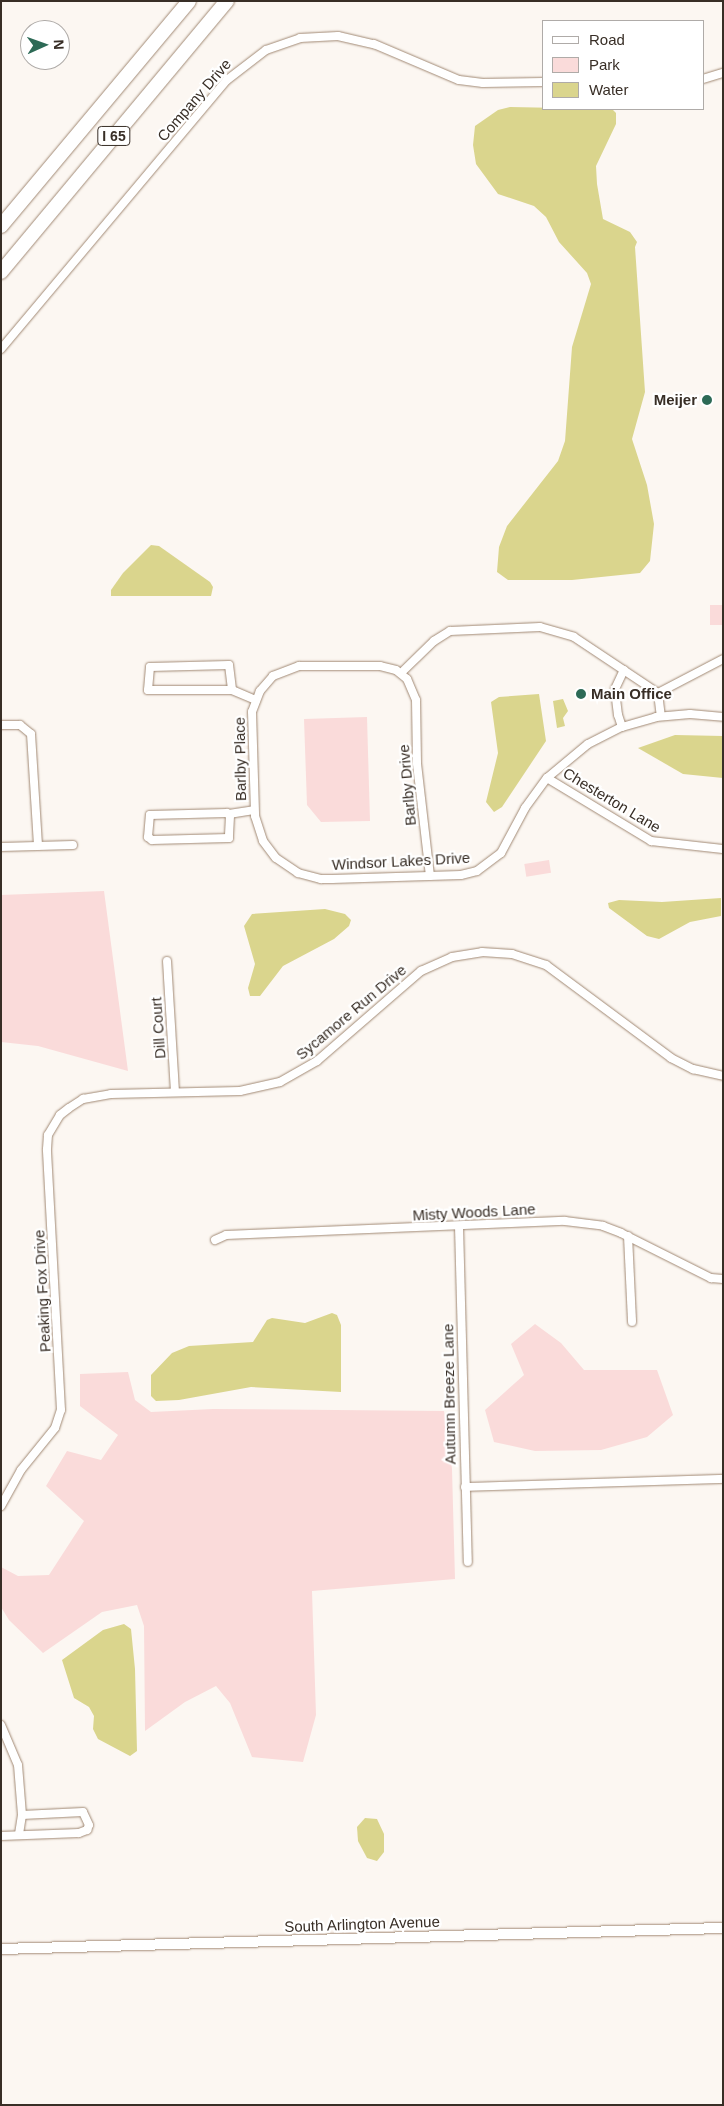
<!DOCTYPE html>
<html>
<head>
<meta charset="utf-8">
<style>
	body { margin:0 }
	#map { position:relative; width:724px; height:2106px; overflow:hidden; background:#fcf7f2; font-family:Helvetica,sans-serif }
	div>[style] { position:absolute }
	.green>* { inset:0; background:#fadbda; transform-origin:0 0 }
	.water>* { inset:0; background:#dad58d }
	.roads { filter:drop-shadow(0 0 1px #a18974) drop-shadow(0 0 1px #a18974) }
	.minor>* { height:8px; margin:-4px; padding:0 4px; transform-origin:4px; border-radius:4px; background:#fff }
	.tertiary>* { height:10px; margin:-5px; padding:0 5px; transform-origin:5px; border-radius:5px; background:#fff }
	.motorway>* { height:14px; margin:-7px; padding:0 7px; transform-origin:7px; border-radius:7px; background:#fff }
	.dots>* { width:14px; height:14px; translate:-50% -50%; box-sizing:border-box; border:2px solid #fff; border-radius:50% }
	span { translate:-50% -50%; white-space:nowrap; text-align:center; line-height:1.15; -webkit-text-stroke:4.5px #fff; paint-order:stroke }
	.shield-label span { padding:1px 4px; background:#fff; border:1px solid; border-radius:4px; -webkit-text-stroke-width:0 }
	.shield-label { font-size:14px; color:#382e26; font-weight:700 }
	.street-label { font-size:15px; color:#382e26 }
	.poi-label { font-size:15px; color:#382e26; font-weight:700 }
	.right { translate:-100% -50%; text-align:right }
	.left { translate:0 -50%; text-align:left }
	.frame { position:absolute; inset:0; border:2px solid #382e26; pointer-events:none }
	.legend { position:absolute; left:542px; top:20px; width:162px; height:90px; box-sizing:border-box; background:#fff; border:1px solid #afaba8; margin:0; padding:6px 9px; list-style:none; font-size:15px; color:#382e26 }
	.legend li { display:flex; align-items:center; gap:10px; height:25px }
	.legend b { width:25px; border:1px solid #afaba8 }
	.north { position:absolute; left:20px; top:20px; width:50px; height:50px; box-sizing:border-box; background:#fff; border:1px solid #afaba8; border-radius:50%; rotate:88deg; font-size:14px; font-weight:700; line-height:20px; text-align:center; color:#382e26 }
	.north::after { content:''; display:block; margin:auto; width:18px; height:22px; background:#2d6a56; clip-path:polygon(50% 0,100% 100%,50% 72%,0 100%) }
</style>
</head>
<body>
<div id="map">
	<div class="green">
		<i style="left:710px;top:605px;width:13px;height:20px"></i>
		<i style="clip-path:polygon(367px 717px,370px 821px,321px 822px,307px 805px,304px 719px)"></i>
		<i style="left:549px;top:860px;width:13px;height:25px;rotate:81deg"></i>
		<i style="clip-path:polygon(104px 891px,128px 1071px,38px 1046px,1px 1042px,1px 895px)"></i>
		<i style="clip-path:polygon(535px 1324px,561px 1343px,584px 1370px,657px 1370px,673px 1415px,647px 1437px,601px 1450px,535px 1451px,494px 1442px,485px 1410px,524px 1375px,511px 1344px)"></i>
		<i style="clip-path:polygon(128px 1372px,135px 1400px,151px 1412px,213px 1409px,444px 1411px,452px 1469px,455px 1579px,312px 1591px,316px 1715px,303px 1762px,252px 1757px,230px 1703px,216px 1686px,185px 1702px,145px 1731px,144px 1626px,137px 1605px,102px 1612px,43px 1653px,9px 1620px,1px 1607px,1px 1567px,18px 1576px,49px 1575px,84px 1521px,46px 1486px,67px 1451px,101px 1460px,118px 1435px,80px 1406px,80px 1374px)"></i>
	</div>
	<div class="water">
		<i style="clip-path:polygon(510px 107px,612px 109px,616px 113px,616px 124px,596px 166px,597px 184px,603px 219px,630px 232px,637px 242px,635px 247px,645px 392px,632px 439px,647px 485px,654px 524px,650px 561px,640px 573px,572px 580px,508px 580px,497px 572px,499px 547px,507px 526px,558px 461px,565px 441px,572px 347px,591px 284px,587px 273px,559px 242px,546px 217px,534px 206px,498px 194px,476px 164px,473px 145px,475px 126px,498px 110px)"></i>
		<i style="clip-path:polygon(151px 545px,159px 546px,210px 582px,213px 587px,211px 596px,111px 596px,111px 590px,123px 573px)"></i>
		<i style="clip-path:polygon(539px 694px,546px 741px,502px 807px,494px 812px,486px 802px,498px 753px,491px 702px,499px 697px)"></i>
		<i style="clip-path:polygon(563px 699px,568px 711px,563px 718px,565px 726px,557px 728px,553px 701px)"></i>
		<i style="clip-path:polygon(675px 735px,723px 736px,723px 778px,683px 774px,638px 748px)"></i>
		<i style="clip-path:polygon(721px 898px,721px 916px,690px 922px,659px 939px,647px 936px,609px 908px,608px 903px,619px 900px,662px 902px)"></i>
		<i style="clip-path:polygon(325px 909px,345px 914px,351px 920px,349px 926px,334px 939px,283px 966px,260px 996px,250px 996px,248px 988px,255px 964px,244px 926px,252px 914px)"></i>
		<i style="clip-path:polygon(332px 1313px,337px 1315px,341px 1325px,341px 1392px,251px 1387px,179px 1400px,156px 1401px,151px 1396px,151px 1375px,172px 1353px,189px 1346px,253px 1342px,267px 1320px,272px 1318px,305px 1323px)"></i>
		<i style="clip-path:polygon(124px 1624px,131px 1629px,135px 1669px,137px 1751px,130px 1756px,98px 1739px,93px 1729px,94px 1716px,89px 1707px,74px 1698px,62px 1660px,103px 1630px)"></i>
		<i style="clip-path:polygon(365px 1818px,377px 1819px,384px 1834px,384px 1852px,377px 1861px,367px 1858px,358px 1841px,357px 1827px)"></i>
	</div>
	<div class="roads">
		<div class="minor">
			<i style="left:703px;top:79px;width:21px;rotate:-17deg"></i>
			<i style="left:1px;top:349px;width:351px;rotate:-50deg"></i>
			<i style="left:227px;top:80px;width:49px;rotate:-37.6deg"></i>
			<i style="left:266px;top:50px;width:36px;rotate:-19deg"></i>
			<i style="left:300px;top:38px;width:38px;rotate:-3deg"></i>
			<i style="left:338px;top:36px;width:37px;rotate:13deg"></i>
			<i style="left:374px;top:44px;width:92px;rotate:23deg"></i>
			<i style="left:459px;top:80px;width:24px;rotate:7deg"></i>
			<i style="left:483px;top:83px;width:60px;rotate:-1deg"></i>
			<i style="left:229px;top:665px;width:25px;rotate:83deg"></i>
			<i style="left:232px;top:690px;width:84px;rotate:180deg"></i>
			<i style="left:148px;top:690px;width:23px;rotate:-85deg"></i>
			<i style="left:150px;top:667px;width:79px;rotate:-1.5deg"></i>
			<i style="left:401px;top:673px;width:46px;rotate:-44.1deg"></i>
			<i style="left:434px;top:641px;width:19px;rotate:-32deg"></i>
			<i style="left:450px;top:631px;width:90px;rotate:-2.5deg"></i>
			<i style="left:540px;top:627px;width:35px;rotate:16deg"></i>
			<i style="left:574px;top:637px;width:101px;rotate:33.7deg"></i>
			<i style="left:232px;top:690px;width:26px;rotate:23deg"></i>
			<i style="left:658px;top:693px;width:73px;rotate:-27.6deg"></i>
			<i style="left:658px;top:693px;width:23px;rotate:83deg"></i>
			<i style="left:1px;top:725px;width:19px"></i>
			<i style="left:20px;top:725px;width:14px;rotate:39deg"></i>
			<i style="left:31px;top:734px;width:112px;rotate:86.4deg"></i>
			<i style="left:622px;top:727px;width:13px;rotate:-108deg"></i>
			<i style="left:618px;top:715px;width:26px;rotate:-97deg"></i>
			<i style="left:615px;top:689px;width:21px;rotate:-65deg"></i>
			<i style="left:547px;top:778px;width:122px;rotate:31.2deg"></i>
			<i style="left:651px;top:841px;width:72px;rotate:6.3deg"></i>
			<i style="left:227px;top:813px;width:4px;rotate:45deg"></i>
			<i style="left:230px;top:816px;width:22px;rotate:93deg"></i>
			<i style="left:229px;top:838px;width:77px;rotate:178.5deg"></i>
			<i style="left:152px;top:840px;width:5px;rotate:-143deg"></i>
			<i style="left:148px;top:837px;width:22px;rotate:-85deg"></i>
			<i style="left:150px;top:815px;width:77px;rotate:-1.5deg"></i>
			<i style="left:229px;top:814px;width:25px;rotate:-9deg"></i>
			<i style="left:1px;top:847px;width:72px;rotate:-1.6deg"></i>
			<i style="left:430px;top:876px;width:114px;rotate:-96.6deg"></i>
			<i style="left:417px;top:763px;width:63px;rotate:-90.9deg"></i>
			<i style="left:416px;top:700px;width:23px;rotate:-113deg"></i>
			<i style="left:407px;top:679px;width:14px;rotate:-141deg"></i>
			<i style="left:396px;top:670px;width:16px;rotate:-166deg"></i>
			<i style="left:380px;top:666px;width:81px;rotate:180deg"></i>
			<i style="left:299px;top:666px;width:28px;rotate:159deg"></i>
			<i style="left:273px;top:676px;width:20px;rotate:131deg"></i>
			<i style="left:260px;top:691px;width:22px;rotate:111deg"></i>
			<i style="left:252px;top:712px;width:104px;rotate:88.3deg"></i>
			<i style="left:255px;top:816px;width:26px;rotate:72deg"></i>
			<i style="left:263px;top:841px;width:21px;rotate:53deg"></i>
			<i style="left:276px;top:858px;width:27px;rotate:34deg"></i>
			<i style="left:298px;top:873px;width:24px;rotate:15deg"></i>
			<i style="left:321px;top:879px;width:11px"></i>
			<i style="left:332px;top:879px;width:129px;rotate:-1.8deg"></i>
			<i style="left:461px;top:875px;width:16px;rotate:-14deg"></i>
			<i style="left:477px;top:871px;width:30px;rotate:-37deg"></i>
			<i style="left:501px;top:853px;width:51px;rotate:-61.9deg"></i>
			<i style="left:525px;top:808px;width:37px;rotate:-54deg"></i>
			<i style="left:547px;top:778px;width:53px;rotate:-39.7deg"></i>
			<i style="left:588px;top:744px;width:38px;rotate:-27deg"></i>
			<i style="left:622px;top:727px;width:35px;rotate:-16deg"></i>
			<i style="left:656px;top:717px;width:34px;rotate:-5deg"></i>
			<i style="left:690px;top:714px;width:33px;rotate:5deg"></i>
			<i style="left:167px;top:961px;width:131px;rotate:86.5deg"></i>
			<i style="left:459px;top:1226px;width:336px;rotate:88.5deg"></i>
			<i style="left:628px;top:1236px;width:86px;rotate:87.3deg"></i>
			<i style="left:215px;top:1240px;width:12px;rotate:-24deg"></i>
			<i style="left:226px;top:1235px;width:339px;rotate:-2.4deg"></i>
			<i style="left:565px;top:1221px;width:38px;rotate:7deg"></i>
			<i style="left:603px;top:1226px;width:19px;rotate:21deg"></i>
			<i style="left:621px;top:1233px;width:101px;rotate:26.6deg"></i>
			<i style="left:711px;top:1278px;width:12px;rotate:5deg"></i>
			<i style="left:465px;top:1487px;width:258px;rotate:-1.8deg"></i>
			<i style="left:1px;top:1506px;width:41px;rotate:-60.9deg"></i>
			<i style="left:21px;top:1470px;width:54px;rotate:-51deg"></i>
			<i style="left:55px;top:1428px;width:19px;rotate:-72deg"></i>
			<i style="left:61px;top:1410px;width:261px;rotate:-93.1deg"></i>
			<i style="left:47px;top:1149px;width:14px;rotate:-86deg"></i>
			<i style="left:48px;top:1135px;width:23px;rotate:-59deg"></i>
			<i style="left:60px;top:1115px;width:11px;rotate:-38deg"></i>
			<i style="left:69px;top:1108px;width:17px;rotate:-33deg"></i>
			<i style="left:83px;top:1099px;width:28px;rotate:-10deg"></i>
			<i style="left:111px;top:1094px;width:129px;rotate:-1.3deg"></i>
			<i style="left:240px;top:1091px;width:41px;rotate:-12.7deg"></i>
			<i style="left:280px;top:1082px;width:43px;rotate:-29.6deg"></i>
			<i style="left:317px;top:1061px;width:138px;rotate:-40.9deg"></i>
			<i style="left:421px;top:971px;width:34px;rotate:-24deg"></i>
			<i style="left:452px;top:957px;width:30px;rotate:-9deg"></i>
			<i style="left:482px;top:952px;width:30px;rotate:4deg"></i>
			<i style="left:512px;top:954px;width:36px;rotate:18deg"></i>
			<i style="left:546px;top:965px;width:156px;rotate:36.6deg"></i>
			<i style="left:671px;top:1058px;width:25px;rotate:27deg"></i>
			<i style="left:693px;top:1069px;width:31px;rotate:13deg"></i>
			<i style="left:1px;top:1725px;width:43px;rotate:67deg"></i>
			<i style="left:18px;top:1765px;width:50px;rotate:85.4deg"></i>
			<i style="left:22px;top:1815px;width:20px;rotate:99deg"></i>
			<i style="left:1px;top:1836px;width:78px;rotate:-2.2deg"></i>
			<i style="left:79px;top:1833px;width:9px;rotate:-21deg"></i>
			<i style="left:87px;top:1830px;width:5px;rotate:-68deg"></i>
			<i style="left:89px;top:1825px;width:14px;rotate:-115deg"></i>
			<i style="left:83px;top:1812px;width:61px;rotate:177.2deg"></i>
		</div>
		<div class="tertiary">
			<i style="left:1px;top:1949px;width:722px;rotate:-1.67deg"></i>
		</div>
		<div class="motorway">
			<i style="left:1px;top:226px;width:293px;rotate:-50.1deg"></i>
			<i style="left:1px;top:272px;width:353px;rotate:-50.2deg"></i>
		</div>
	</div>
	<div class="dots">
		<i style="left:707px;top:400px;background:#2d6a56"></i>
		<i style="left:581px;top:694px;background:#2d6a56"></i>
	</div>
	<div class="shield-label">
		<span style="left:114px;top:136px">I 65</span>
	</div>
	<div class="street-label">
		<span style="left:194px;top:100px;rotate:-49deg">Company Drive</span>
		<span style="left:240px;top:759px;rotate:-91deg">Barlby Place</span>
		<span style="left:407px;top:785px;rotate:-95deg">Barlby Drive</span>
		<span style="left:612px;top:800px;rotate:31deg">Chesterton Lane</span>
		<span style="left:401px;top:861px;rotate:-3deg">Windsor Lakes Drive</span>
		<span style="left:351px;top:1012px;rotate:-40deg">Sycamore Run Drive</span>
		<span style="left:158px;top:1028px;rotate:-94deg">Dill Court</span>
		<span style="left:474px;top:1212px;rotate:-3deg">Misty Woods Lane</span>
		<span style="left:42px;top:1291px;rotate:-93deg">Peaking Fox Drive</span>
		<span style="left:449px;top:1394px;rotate:-91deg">Autumn Breeze Lane</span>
		<span style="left:362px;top:1924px;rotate:-2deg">South Arlington Avenue</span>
	</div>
	<div class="poi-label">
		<span class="right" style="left:697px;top:400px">Meijer</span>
		<span class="left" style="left:591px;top:694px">Main Office</span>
	</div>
	<div class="frame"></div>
	<ul class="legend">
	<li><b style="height:6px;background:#fff"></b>Road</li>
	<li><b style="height:14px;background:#fadbda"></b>Park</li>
	<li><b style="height:14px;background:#dad58d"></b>Water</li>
	</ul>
	<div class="north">N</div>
</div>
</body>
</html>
